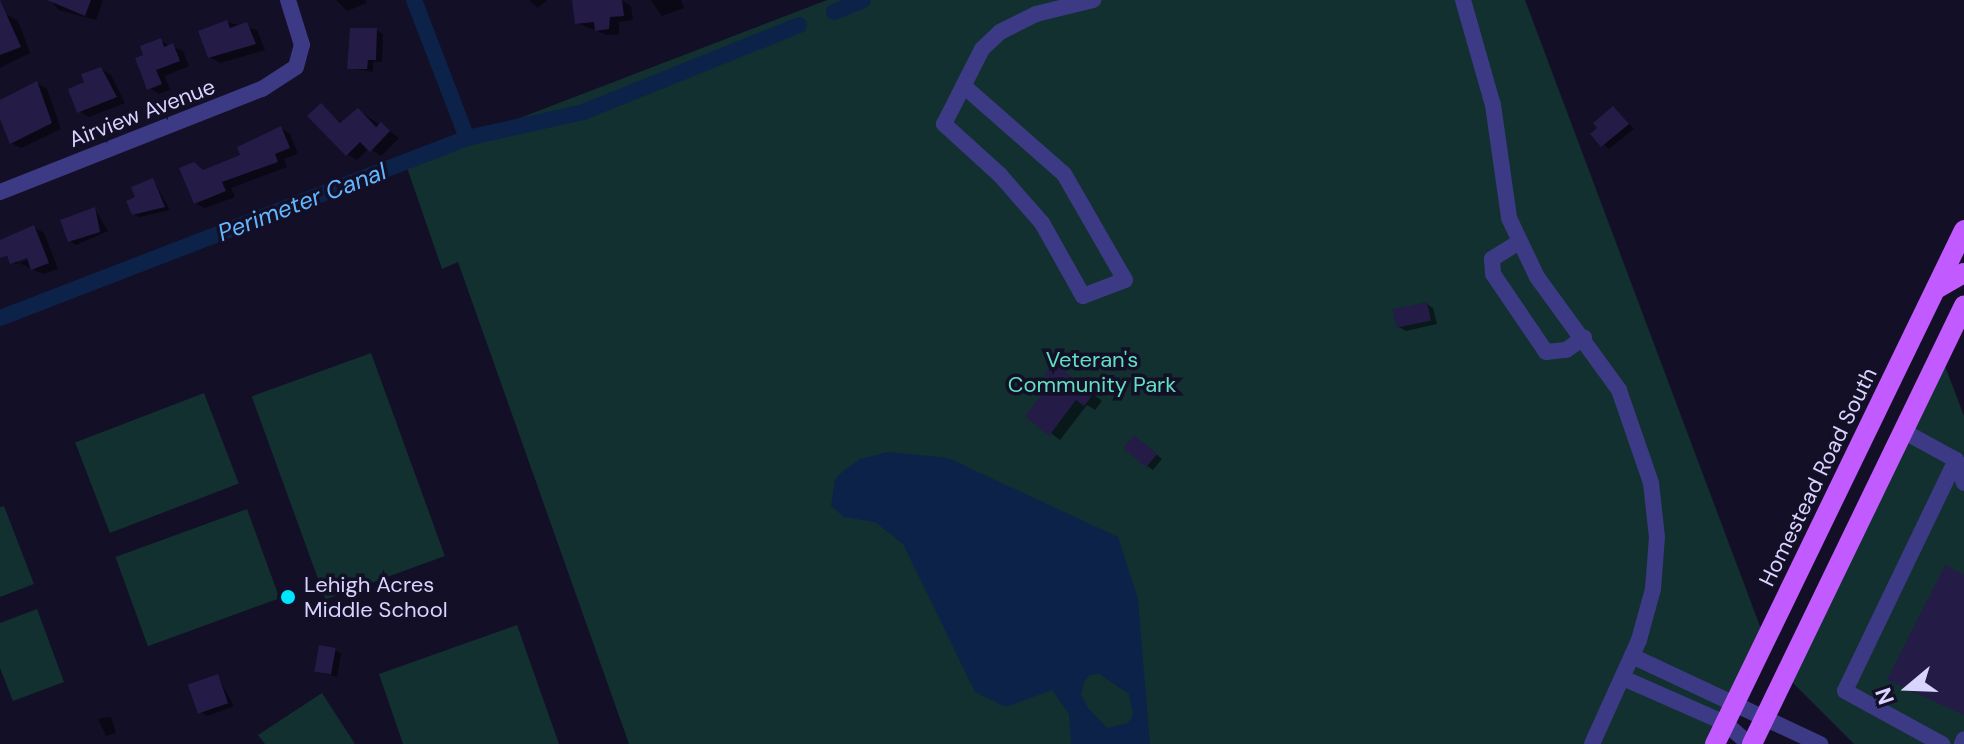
<!DOCTYPE html>
<html>
<head>
<meta charset="utf-8">
<style>
	body { margin:0 }
	#map { position:relative; width:1964px; height:744px; overflow:hidden; background:#130f26; font-family:"DM Sans",sans-serif }
	div>[style] { position:absolute }
	.green>* { inset:0; background:#12302f; transform-origin:0 0 }
	.water>* { inset:0; background:#0c2248 }
	.shadow>* { inset:0; background:#0007 }
	.canal>* { height:16px; margin:-8px; padding:0 8px; transform-origin:8px; border-radius:8px; background:#0c2248 }
	.building>* { inset:0; background:#241b47; transform-origin:0 0 }
	.minor>* { height:16px; margin:-8px; padding:0 8px; transform-origin:8px; border-radius:8px; background:#3d3a85 }
	.major>* { height:20px; margin:-10px; padding:0 10px; transform-origin:10px; border-radius:10px; background:#c25bff }
	.dots>* { width:22px; height:22px; translate:-50% -50%; box-sizing:border-box; border:4px solid #130f26; border-radius:50% }
	span { translate:-50% -50%; white-space:nowrap; text-align:center; line-height:1.15; -webkit-text-stroke:7px #130f26; paint-order:stroke }
	.street-label { font-size:22px; color:#d9d4ff }
	.park-label { font-size:22px; color:#5fe0c0 }
	.poi-label { font-size:22px; color:#d9d4ff }
	.left { translate:0 -50%; text-align:left }
	.water-label { font-size:24px; color:#62b6ff; font-style:italic }
	.north { position:absolute; left:1868px; top:648px; width:80px; height:80px; -webkit-text-stroke:6px #130f26; paint-order:stroke; rotate:251deg; font-size:22px; font-weight:700; line-height:32px; text-align:center; color:#d9d4ff }
	.north::after { content:''; display:block; margin:auto; width:28px; height:36px; background:#d9d4ff; clip-path:polygon(50% 0,100% 100%,50% 72%,0 100%) }
</style>
</head>
<body>
<div id="map">
	<div class="green">
		<i style="clip-path:polygon(827px 0,1525px 0,1761px 629px,1706px 744px,629px 744px,458px 262px,442px 269px,405px 162px)"></i>
		<i style="left:371px;top:353px;width:216px;height:127px;rotate:70deg"></i>
		<i style="clip-path:polygon(1945px 366px,1964px 416px,1964px 744px,1854px 744px,1791px 681px)"></i>
		<i style="left:204px;top:393px;width:97px;height:138px;rotate:69deg"></i>
		<i style="clip-path:polygon(4px 506px,34px 584px,0 597px,0 507px)"></i>
		<i style="left:247px;top:509px;width:95px;height:140px;rotate:70deg"></i>
		<i style="clip-path:polygon(37px 609px,64px 682px,13px 701px,0 668px,0 623px)"></i>
		<i style="clip-path:polygon(517px 625px,559px 744px,403px 744px,379px 674px)"></i>
		<i style="clip-path:polygon(322px 693px,355px 744px,265px 744px,258px 735px)"></i>
	</div>
	<div class="water">
		<i style="clip-path:polygon(evenodd,888px 452px,948px 458px,1118px 537px,1138px 599px,1150px 744px,1071px 744px,1069px 714px,1052px 690px,1006px 707px,975px 692px,903px 544px,875px 522px,844px 517px,831px 506px,835px 479px,843px 471px,860px 459px,888px 452px,1099px 674px,1129px 694px,1133px 715px,1128px 723px,1107px 728px,1088px 708px,1081px 694px,1084px 683px,1089px 675px,1099px 674px)"></i>
	</div>
	<div class="shadow">
		<i style="clip-path:polygon(50px 0,103px 0,96px 20px,59px 10px)"></i>
		<i style="clip-path:polygon(336px 0,365px 0,367px 3px,347px 11px)"></i>
		<i style="clip-path:polygon(529px 0,547px 0,538px 8px)"></i>
		<i style="clip-path:polygon(621px 0,631px 6px,633px 20px,619px 22px,619px 34px,607px 35px,577px 23px)"></i>
		<i style="clip-path:polygon(651px 0,681px 0,684px 8px,662px 16px)"></i>
		<i style="clip-path:polygon(8px 15px,18px 21px,30px 53px,0 68px,0 18px)"></i>
		<i style="clip-path:polygon(227px 22px,257px 30px,265px 50px,220px 63px,210px 57px)"></i>
		<i style="clip-path:polygon(376px 30px,383px 34px,382px 62px,373px 62px,373px 72px,350px 68px)"></i>
		<i style="clip-path:polygon(160px 41px,183px 51px,189px 66px,165px 76px,170px 90px,159px 94px,149px 88px,146px 56px)"></i>
		<i style="clip-path:polygon(101px 69px,111px 75px,125px 103px,89px 117px,79px 111px,87px 82px)"></i>
		<i style="clip-path:polygon(37px 83px,47px 89px,61px 129px,21px 148px,11px 143px,0 102px)"></i>
		<i style="clip-path:polygon(321px 106px,343px 124px,358px 110px,399px 138px,381px 156px,369px 148px,357px 160px,347px 154px)"></i>
		<i style="clip-path:polygon(1613px 109px,1634px 129px,1609px 149px,1593px 134px)"></i>
		<i style="clip-path:polygon(281px 128px,290px 134px,298px 154px,284px 159px,287px 167px,231px 188px,235px 197px,205px 208px,195px 203px,194px 164px,205px 171px,243px 157px)"></i>
		<i style="clip-path:polygon(153px 180px,170px 210px,140px 217px,133px 214px)"></i>
		<i style="clip-path:polygon(95px 209px,108px 231px,76px 245px,70px 241px)"></i>
		<i style="clip-path:polygon(evenodd,34px 227px,44px 233px,58px 269px,43px 274px,0 254px,0 242px,34px 227px,37px 256px,16px 264px,13px 261px,37px 256px)"></i>
		<i style="clip-path:polygon(1427px 304px,1433px 308px,1437px 324px,1406px 331px,1399px 327px)"></i>
		<i style="clip-path:polygon(1064px 372px,1102px 401px,1095px 410px,1087px 405px,1060px 440px,1028px 416px)"></i>
		<i style="clip-path:polygon(1141px 441px,1162px 459px,1153px 470px,1147px 466px)"></i>
		<i style="clip-path:polygon(335px 650px,341px 654px,337px 677px,316px 671px)"></i>
		<i style="clip-path:polygon(217px 676px,234px 706px,207px 716px,201px 712px)"></i>
		<i style="clip-path:polygon(111px 717px,116px 733px,106px 736px,98px 719px)"></i>
	</div>
	<div class="canal">
		<i style="left:834px;top:12px;width:31px;rotate:-22deg"></i>
		<i style="left:467px;top:138px;width:119px;rotate:-12.6deg"></i>
		<i style="left:583px;top:112px;width:233px;rotate:-21.9deg"></i>
		<i style="left:0;top:318px;width:500px;rotate:-21.08deg"></i>
		<i style="left:467px;top:138px;width:148px;rotate:-111deg"></i>
	</div>
	<div class="building">
		<i style="clip-path:polygon(0 0,21px 47px,0 55px)"></i>
		<i style="clip-path:polygon(47px 0,91px 0,85px 16px)"></i>
		<i style="clip-path:polygon(572px 0,622px 0,624px 16px,610px 17px,609px 29px,595px 31px,594px 22px,575px 24px)"></i>
		<i style="clip-path:polygon(227px 20px,230px 28px,247px 22px,256px 44px,208px 58px,198px 31px)"></i>
		<i style="clip-path:polygon(350px 28px,377px 28px,376px 60px,368px 60px,367px 69px,347px 69px)"></i>
		<i style="clip-path:polygon(161px 38px,164px 47px,173px 43px,180px 61px,156px 70px,162px 84px,147px 90px,135px 58px,143px 55px,140px 46px)"></i>
		<i style="clip-path:polygon(101px 67px,117px 97px,77px 113px,68px 89px,84px 82px,81px 74px)"></i>
		<i style="clip-path:polygon(37px 81px,52px 123px,10px 144px,0 119px,0 100px)"></i>
		<i style="clip-path:polygon(321px 103px,340px 123px,358px 108px,376px 127px,381px 122px,390px 131px,370px 152px,360px 142px,346px 156px,307px 116px)"></i>
		<i style="clip-path:polygon(1613px 106px,1629px 124px,1601px 147px,1590px 134px,1597px 128px,1593px 123px)"></i>
		<i style="clip-path:polygon(281px 126px,290px 148px,275px 154px,278px 162px,222px 182px,226px 191px,194px 204px,179px 168px,194px 162px,203px 170px,240px 155px,237px 147px)"></i>
		<i style="clip-path:polygon(153px 178px,165px 207px,132px 215px,126px 201px,135px 197px,131px 187px)"></i>
		<i style="clip-path:polygon(95px 207px,100px 232px,68px 242px,60px 220px)"></i>
		<i style="clip-path:polygon(34px 225px,49px 263px,31px 270px,27px 258px,10px 264px,7px 256px,0 258px,0 240px)"></i>
		<i style="left:1427px;top:302px;width:19px;height:35px;rotate:78deg"></i>
		<i style="clip-path:polygon(1054px 363px,1093px 394px,1084px 406px,1076px 400px,1049px 436px,1025px 416px,1052px 382px,1044px 375px)"></i>
		<i style="left:1134px;top:435px;width:30px;height:17px;rotate:40deg"></i>
		<i style="clip-path:polygon(1945px 565px,1964px 575px,1964px 715px,1887px 680px)"></i>
		<i style="left:319px;top:645px;width:17px;height:27px;rotate:10deg"></i>
		<i style="left:218px;top:674px;width:31px;height:32px;rotate:71deg"></i>
	</div>
	<div class="minor">
		<i style="left:1463px;top:0;width:109px;rotate:74.1deg"></i>
		<i style="left:1493px;top:105px;width:114px;rotate:81.9deg"></i>
		<i style="left:1509px;top:218px;width:65px;rotate:64.6deg"></i>
		<i style="left:1537px;top:277px;width:140px;rotate:54deg"></i>
		<i style="left:1619px;top:390px;width:98px;rotate:71deg"></i>
		<i style="left:1651px;top:483px;width:54px;rotate:83.7deg"></i>
		<i style="left:1657px;top:537px;width:52px;rotate:94.4deg"></i>
		<i style="left:1653px;top:589px;width:53px;rotate:105.4deg"></i>
		<i style="left:1639px;top:640px;width:114px;rotate:114.3deg"></i>
		<i style="left:966px;top:88px;width:130px;rotate:41.3deg"></i>
		<i style="left:1064px;top:174px;width:122px;rotate:60.1deg"></i>
		<i style="left:1125px;top:280px;width:45px;rotate:159.1deg"></i>
		<i style="left:1083px;top:296px;width:84px;rotate:-119.3deg"></i>
		<i style="left:1042px;top:223px;width:64px;rotate:-131.2deg"></i>
		<i style="left:1000px;top:175px;width:76px;rotate:-137.7deg"></i>
		<i style="left:944px;top:124px;width:84px;rotate:-63.1deg"></i>
		<i style="left:982px;top:49px;width:25px;rotate:-43deg"></i>
		<i style="left:1000px;top:32px;width:40px;rotate:-26.6deg"></i>
		<i style="left:1036px;top:14px;width:59px;rotate:-13.8deg"></i>
		<i style="left:0;top:192px;width:282px;rotate:-21.5deg"></i>
		<i style="left:262px;top:89px;width:40px;rotate:-32.9deg"></i>
		<i style="left:296px;top:67px;width:23px;rotate:-75deg"></i>
		<i style="left:302px;top:45px;width:47px;rotate:-107.3deg"></i>
		<i style="left:1519px;top:242px;width:32px;rotate:148deg"></i>
		<i style="left:1492px;top:259px;width:15px;rotate:86deg"></i>
		<i style="left:1493px;top:274px;width:94px;rotate:55.8deg"></i>
		<i style="left:1546px;top:352px;width:20px;rotate:-6deg"></i>
		<i style="left:1566px;top:350px;width:22px;rotate:-34deg"></i>
		<i style="left:1903px;top:431px;width:60px;rotate:28.7deg"></i>
		<i style="left:1956px;top:460px;width:256px;rotate:115.7deg"></i>
		<i style="left:1845px;top:691px;width:111px;rotate:28.7deg"></i>
		<i style="left:1956px;top:460px;width:24px;rotate:71deg"></i>
		<i style="left:1632px;top:656px;width:208px;rotate:25.1deg"></i>
		<i style="left:1623px;top:678px;width:111px;rotate:23.8deg"></i>
		<i style="left:1725px;top:723px;width:32px;rotate:41deg"></i>
		<i style="left:1962px;top:744px;width:5px;rotate:-68deg"></i>
	</div>
	<div class="major">
		<i style="left:1936px;top:289px;width:32px;rotate:-30deg"></i>
		<i style="left:1715px;top:744px;width:571px;rotate:-64.15deg"></i>
		<i style="left:1752px;top:744px;width:487px;rotate:-64.2deg"></i>
	</div>
	<div class="dots">
		<i style="left:288px;top:597px;background:#00e5ff"></i>
	</div>
	<div class="street-label">
		<span style="left:142px;top:113px;rotate:-21deg">Airview Avenue</span>
		<span style="left:1818px;top:477px;rotate:-64deg">Homestead Road South</span>
	</div>
	<div class="park-label">
		<span style="left:1092px;top:372px">Veteran's<br>Community Park</span>
	</div>
	<div class="poi-label">
		<span class="left" style="left:304px;top:597px">Lehigh Acres<br>Middle School</span>
	</div>
	<div class="water-label">
		<span style="left:302px;top:202px;rotate:-21deg">Perimeter Canal</span>
	</div>
	<div class="north">N</div>
</div>
</body>
</html>
